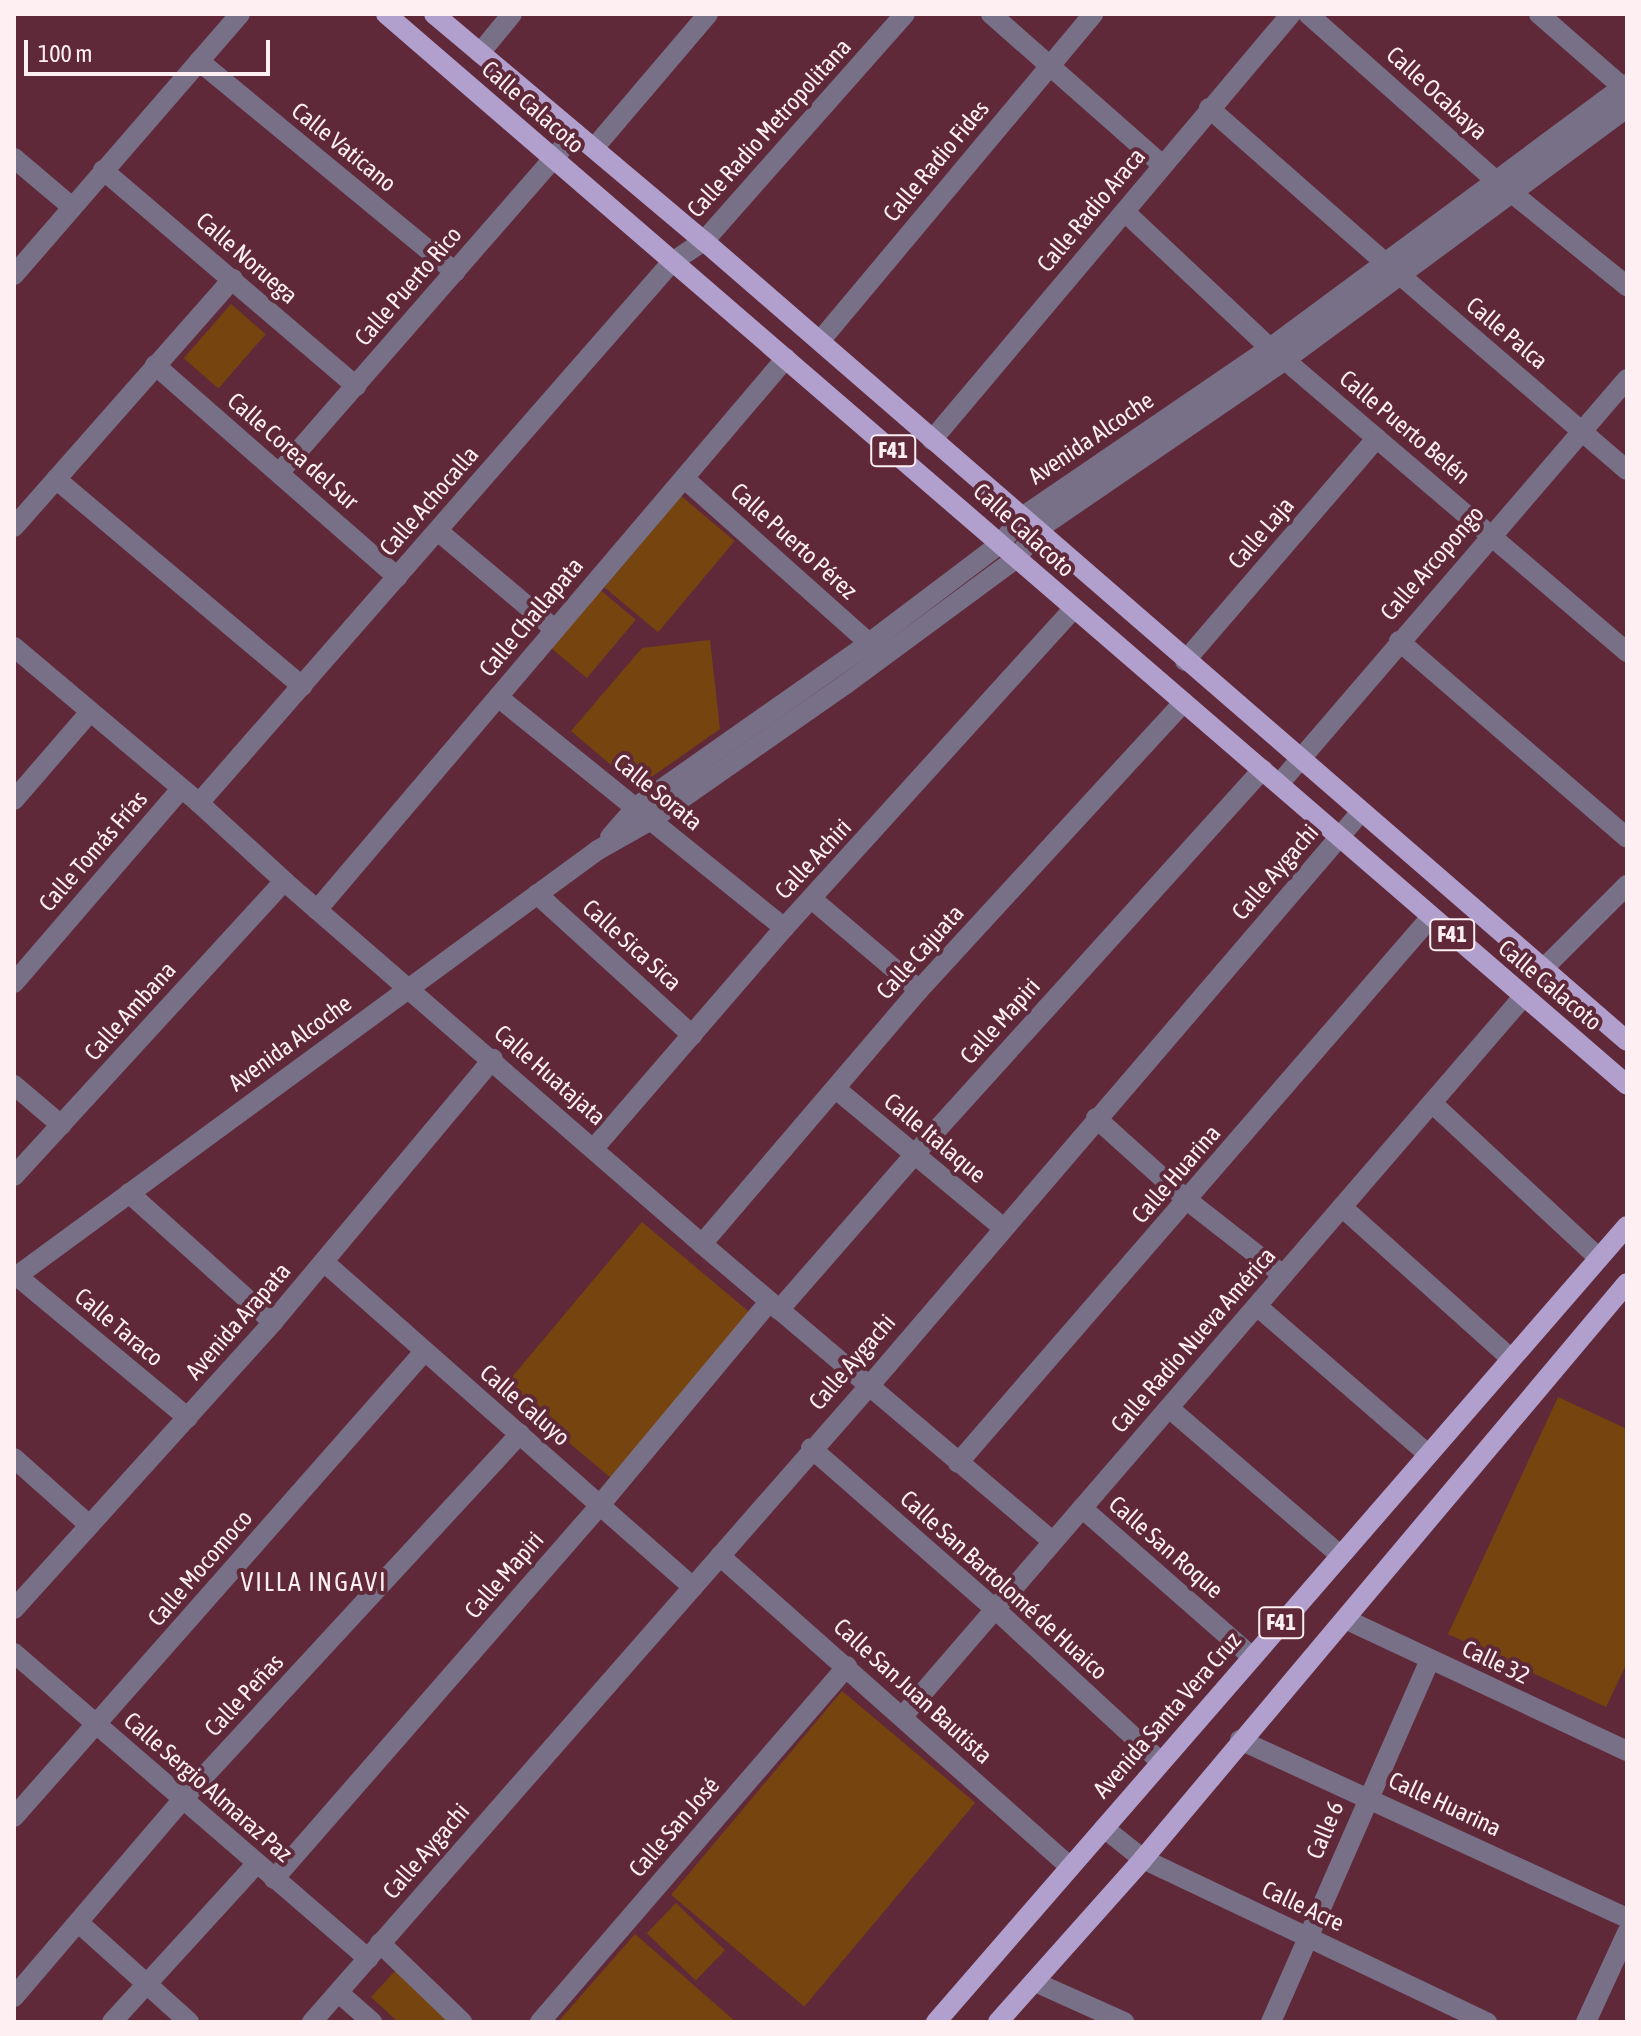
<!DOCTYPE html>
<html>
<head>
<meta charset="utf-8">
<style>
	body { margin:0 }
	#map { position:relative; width:1641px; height:2036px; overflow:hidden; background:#5f293a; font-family:"Asap Condensed",sans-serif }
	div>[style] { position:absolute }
	.green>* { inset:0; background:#76440e; transform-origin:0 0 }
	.minor>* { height:20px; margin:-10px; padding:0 10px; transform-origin:10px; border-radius:10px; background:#787087 }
	.major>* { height:20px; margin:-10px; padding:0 10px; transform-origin:10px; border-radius:10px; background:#b1a0ce }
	span { translate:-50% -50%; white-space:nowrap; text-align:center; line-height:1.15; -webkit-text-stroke:8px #5f293a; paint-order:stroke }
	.shield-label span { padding:2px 6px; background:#5f293a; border:2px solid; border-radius:6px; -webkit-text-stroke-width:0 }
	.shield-label { font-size:22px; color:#feeff3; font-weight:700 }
	.street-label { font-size:24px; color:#feeff3 }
	.neighbourhood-label { font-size:26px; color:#feeff3; letter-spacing:2px }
	.frame { position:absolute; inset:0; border:16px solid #feeff3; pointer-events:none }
	.scale { position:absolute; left:24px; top:40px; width:246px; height:36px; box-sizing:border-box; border:4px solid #feeff3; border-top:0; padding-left:10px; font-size:24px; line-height:28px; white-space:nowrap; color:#feeff3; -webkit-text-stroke:6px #5f293a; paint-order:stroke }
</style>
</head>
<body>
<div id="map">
	<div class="green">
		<i style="left:231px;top:304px;width:46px;height:72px;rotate:41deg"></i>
		<i style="left:681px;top:496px;width:70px;height:119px;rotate:40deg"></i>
		<i style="left:599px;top:589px;width:48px;height:76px;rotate:40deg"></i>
		<i style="clip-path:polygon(710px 640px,720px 729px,637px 787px,571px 731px,642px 648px)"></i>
		<i style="left:642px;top:1222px;width:140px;height:216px;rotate:40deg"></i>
		<i style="clip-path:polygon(1558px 1397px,1627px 1429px,1627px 1663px,1606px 1707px,1448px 1634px)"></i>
		<i style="left:842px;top:1691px;width:174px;height:266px;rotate:40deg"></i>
		<i style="left:676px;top:1903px;width:68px;height:42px;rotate:44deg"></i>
		<i style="clip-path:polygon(635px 1934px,736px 2022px,558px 2022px)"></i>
		<i style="clip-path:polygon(397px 1969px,454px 2022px,398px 2022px,371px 1997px)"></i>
	</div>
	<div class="minor">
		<i style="left:991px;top:14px;width:228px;rotate:41.4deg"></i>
		<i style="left:1308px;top:14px;width:250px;rotate:41.6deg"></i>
		<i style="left:1539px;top:14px;width:117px;rotate:41.2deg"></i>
		<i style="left:480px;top:53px;width:50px;rotate:-50.6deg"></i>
		<i style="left:199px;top:61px;width:332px;rotate:39.5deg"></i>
		<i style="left:1209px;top:108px;width:233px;rotate:41.3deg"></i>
		<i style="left:594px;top:148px;width:176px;rotate:-49.6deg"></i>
		<i style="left:14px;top:158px;width:76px;rotate:40.2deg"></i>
		<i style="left:103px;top:170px;width:333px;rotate:40.5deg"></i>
		<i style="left:1512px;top:193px;width:148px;rotate:39deg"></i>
		<i style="left:1125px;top:212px;width:199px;rotate:43.2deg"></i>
		<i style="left:14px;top:275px;width:345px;rotate:-49.1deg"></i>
		<i style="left:1400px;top:275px;width:299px;rotate:40.7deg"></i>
		<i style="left:820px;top:341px;width:426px;rotate:-50.1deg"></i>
		<i style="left:1285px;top:360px;width:450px;rotate:40.5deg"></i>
		<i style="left:155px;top:365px;width:322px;rotate:41.2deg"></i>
		<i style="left:932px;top:440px;width:557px;rotate:-49.88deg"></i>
		<i style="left:279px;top:473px;width:451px;rotate:-48.9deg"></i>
		<i style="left:56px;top:479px;width:322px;rotate:40.1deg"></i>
		<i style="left:685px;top:479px;width:246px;rotate:41.7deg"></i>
		<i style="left:14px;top:527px;width:331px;rotate:-48.6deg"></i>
		<i style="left:438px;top:531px;width:150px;rotate:40.1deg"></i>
		<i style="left:1399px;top:641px;width:301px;rotate:40.8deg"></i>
		<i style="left:14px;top:647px;width:242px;rotate:40.1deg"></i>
		<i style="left:199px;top:803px;width:115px;rotate:42.5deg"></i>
		<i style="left:284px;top:881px;width:554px;rotate:40.97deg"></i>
		<i style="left:702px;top:1244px;width:460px;rotate:40.3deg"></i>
		<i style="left:1185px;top:661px;width:294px;rotate:-49.3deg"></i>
		<i style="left:498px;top:697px;width:368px;rotate:38.9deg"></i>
		<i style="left:1279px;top:784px;width:534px;rotate:-49.33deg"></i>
		<i style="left:14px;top:800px;width:116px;rotate:-49.2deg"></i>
		<i style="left:199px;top:803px;width:717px;rotate:-48.84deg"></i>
		<i style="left:671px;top:263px;width:40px;rotate:-34deg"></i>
		<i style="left:704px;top:241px;width:303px;rotate:-48.5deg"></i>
		<i style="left:610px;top:837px;width:40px;rotate:-49deg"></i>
		<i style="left:636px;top:807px;width:285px;rotate:-35.1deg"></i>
		<i style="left:869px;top:643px;width:166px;rotate:-37.1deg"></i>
		<i style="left:1001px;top:543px;width:33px;rotate:-51deg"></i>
		<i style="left:1022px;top:517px;width:300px;rotate:-34.3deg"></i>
		<i style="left:1270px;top:348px;width:444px;rotate:-36.5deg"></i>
		<i style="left:537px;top:894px;width:210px;rotate:42.3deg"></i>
		<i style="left:813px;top:900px;width:139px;rotate:40.3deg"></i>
		<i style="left:317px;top:910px;width:724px;rotate:-49.65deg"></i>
		<i style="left:1543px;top:969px;width:119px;rotate:-45deg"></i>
		<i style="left:14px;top:983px;width:256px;rotate:-49.3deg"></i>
		<i style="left:14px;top:1085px;width:62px;rotate:40.4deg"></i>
		<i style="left:836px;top:1089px;width:216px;rotate:39.7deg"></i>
		<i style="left:1432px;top:1103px;width:226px;rotate:42.9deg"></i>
		<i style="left:1096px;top:1118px;width:122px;rotate:42deg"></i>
		<i style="left:1187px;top:1200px;width:122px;rotate:38deg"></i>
		<i style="left:595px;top:1147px;width:289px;rotate:-49.2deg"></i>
		<i style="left:784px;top:928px;width:430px;rotate:-47.8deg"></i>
		<i style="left:14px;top:1176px;width:400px;rotate:-47.5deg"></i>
		<i style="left:129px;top:1193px;width:193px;rotate:41.9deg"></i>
		<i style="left:1342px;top:1207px;width:226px;rotate:41.9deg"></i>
		<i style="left:702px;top:1244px;width:334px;rotate:-49.5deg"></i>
		<i style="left:919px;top:990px;width:391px;rotate:-47.4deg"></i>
		<i style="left:324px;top:1262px;width:492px;rotate:41.4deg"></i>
		<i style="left:17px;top:1276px;width:222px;rotate:39.7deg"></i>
		<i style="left:14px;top:1278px;width:724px;rotate:-36.24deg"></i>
		<i style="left:598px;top:850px;width:61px;rotate:-29.5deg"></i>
		<i style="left:651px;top:820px;width:238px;rotate:-34.9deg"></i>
		<i style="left:846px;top:684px;width:212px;rotate:-36.4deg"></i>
		<i style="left:1017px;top:558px;width:34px;rotate:-54deg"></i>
		<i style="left:1037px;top:530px;width:301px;rotate:-34.4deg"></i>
		<i style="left:1285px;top:360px;width:425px;rotate:-36.4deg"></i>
		<i style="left:1257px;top:1306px;width:226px;rotate:40.9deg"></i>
		<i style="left:779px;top:1310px;width:206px;rotate:-48.9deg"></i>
		<i style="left:914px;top:1155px;width:520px;rotate:-47.88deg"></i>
		<i style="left:1169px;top:1408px;width:225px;rotate:40.7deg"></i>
		<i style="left:811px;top:1448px;width:244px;rotate:41.2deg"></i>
		<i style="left:995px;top:1609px;width:226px;rotate:42.7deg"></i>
		<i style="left:14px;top:1458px;width:99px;rotate:41.7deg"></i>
		<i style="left:958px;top:1463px;width:722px;rotate:-49.1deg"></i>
		<i style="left:1082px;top:1508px;width:226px;rotate:41.2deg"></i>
		<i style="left:720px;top:1556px;width:468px;rotate:41.6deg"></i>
		<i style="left:14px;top:1609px;width:387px;rotate:-47.9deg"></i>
		<i style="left:273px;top:1322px;width:343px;rotate:-50.1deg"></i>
		<i style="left:1345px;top:1619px;width:311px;rotate:25.1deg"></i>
		<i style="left:14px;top:1653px;width:468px;rotate:40.8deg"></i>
		<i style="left:902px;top:1717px;width:951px;rotate:-49.22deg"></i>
		<i style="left:1240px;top:1740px;width:426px;rotate:24.7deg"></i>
		<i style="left:14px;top:1817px;width:620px;rotate:-48.6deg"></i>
		<i style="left:1104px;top:1828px;width:50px;rotate:38.5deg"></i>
		<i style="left:1143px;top:1859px;width:381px;rotate:25.4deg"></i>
		<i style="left:274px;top:1879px;width:496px;rotate:-48.9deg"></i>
		<i style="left:600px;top:1505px;width:264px;rotate:-50.2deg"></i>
		<i style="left:79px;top:1923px;width:148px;rotate:42deg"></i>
		<i style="left:380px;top:1943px;width:114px;rotate:43.9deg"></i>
		<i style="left:1035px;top:1982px;width:98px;rotate:24.2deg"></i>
		<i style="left:339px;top:1993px;width:44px;rotate:41.3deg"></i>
		<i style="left:14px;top:1997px;width:260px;rotate:-49.5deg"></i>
		<i style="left:183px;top:1799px;width:497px;rotate:-47.3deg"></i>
		<i style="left:112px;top:2022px;width:215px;rotate:-47.6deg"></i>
		<i style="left:312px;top:2022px;width:848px;rotate:-48.78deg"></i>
		<i style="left:871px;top:1384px;width:752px;rotate:-49.42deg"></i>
		<i style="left:540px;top:2022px;width:470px;rotate:-49.2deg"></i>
		<i style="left:1271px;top:2022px;width:395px;rotate:-66.3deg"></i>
		<i style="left:1586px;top:2022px;width:98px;rotate:-65.3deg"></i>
	</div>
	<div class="major">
		<i style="left:386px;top:14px;width:1639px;rotate:40.79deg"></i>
		<i style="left:434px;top:14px;width:353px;rotate:40.1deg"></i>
		<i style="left:704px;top:241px;width:1221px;rotate:40.92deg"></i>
		<i style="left:936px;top:2022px;width:1054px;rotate:-49.04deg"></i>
		<i style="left:998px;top:2022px;width:218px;rotate:-48.3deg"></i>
		<i style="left:1143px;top:1859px;width:752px;rotate:-49.96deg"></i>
	</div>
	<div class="shield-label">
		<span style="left:893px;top:451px">F41</span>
		<span style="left:1452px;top:935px">F41</span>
		<span style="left:1281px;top:1623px">F41</span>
	</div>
	<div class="street-label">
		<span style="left:1437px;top:93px;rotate:42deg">Calle Ocabaya</span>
		<span style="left:533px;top:107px;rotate:41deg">Calle Calacoto</span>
		<span style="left:769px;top:128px;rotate:-48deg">Calle Radio Metropolitana</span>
		<span style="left:344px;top:147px;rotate:39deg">Calle Vaticano</span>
		<span style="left:936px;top:161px;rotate:-50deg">Calle Radio Fides</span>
		<span style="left:1091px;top:210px;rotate:-50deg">Calle Radio Araca</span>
		<span style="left:247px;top:258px;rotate:41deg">Calle Noruega</span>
		<span style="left:408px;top:286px;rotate:-49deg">Calle Puerto Rico</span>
		<span style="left:1507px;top:333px;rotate:40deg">Calle Palca</span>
		<span style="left:1405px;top:427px;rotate:40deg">Calle Puerto Belén</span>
		<span style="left:1091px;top:438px;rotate:-34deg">Avenida Alcoche</span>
		<span style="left:293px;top:451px;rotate:41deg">Calle Corea del Sur</span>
		<span style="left:429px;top:501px;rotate:-49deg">Calle Achocalla</span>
		<span style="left:1024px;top:530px;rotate:42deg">Calle Calacoto</span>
		<span style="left:1261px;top:533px;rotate:-49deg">Calle Laja</span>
		<span style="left:794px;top:541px;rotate:42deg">Calle Puerto Pérez</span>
		<span style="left:1432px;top:563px;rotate:-49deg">Calle Arcopongo</span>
		<span style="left:531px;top:617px;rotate:-50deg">Calle Challapata</span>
		<span style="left:658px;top:792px;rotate:39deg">Calle Sorata</span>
		<span style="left:93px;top:851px;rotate:-49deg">Calle Tomás Frías</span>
		<span style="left:813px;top:859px;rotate:-47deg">Calle Achiri</span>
		<span style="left:1275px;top:872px;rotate:-49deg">Calle Aygachi</span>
		<span style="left:632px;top:945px;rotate:42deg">Calle Sica Sica</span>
		<span style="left:920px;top:952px;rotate:-48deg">Calle Cajuata</span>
		<span style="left:1550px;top:985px;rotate:40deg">Calle Calacoto</span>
		<span style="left:130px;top:1011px;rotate:-48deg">Calle Ambana</span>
		<span style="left:1000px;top:1021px;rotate:-48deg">Calle Mapiri</span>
		<span style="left:290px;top:1043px;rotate:-36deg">Avenida Alcoche</span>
		<span style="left:550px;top:1075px;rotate:41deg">Calle Huatajata</span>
		<span style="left:935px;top:1138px;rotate:40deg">Calle Italaque</span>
		<span style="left:1176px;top:1174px;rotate:-49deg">Calle Huarina</span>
		<span style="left:238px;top:1321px;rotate:-49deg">Avenida Arapata</span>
		<span style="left:119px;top:1327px;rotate:40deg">Calle Taraco</span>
		<span style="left:1193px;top:1340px;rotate:-49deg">Calle Radio Nueva América</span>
		<span style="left:852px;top:1362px;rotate:-49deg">Calle Aygachi</span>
		<span style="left:525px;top:1405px;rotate:41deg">Calle Caluyo</span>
		<span style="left:1166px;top:1547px;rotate:41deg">Calle San Roque</span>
		<span style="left:200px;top:1568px;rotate:-49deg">Calle Mocomoco</span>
		<span style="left:504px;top:1575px;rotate:-49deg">Calle Mapiri</span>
		<span style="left:1004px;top:1585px;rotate:42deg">Calle San Bartolomé de Huaico</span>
		<span style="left:1496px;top:1662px;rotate:25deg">Calle 32</span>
		<span style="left:913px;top:1691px;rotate:42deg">Calle San Juan Bautista</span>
		<span style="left:244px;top:1695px;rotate:-47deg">Calle Peñas</span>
		<span style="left:1167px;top:1715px;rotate:-49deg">Avenida Santa Vera Cruz</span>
		<span style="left:208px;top:1787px;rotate:41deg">Calle Sergio Almaraz Paz</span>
		<span style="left:1445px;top:1804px;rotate:25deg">Calle Huarina</span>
		<span style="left:674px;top:1827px;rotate:-49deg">Calle San José</span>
		<span style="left:1325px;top:1830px;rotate:-67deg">Calle 6</span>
		<span style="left:426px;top:1851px;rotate:-49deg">Calle Aygachi</span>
		<span style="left:1303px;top:1906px;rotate:25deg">Calle Acre</span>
	</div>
	<div class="neighbourhood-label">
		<span style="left:314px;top:1583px">VILLA INGAVI</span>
	</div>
	<div class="frame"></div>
	<div class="scale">100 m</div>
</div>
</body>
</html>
